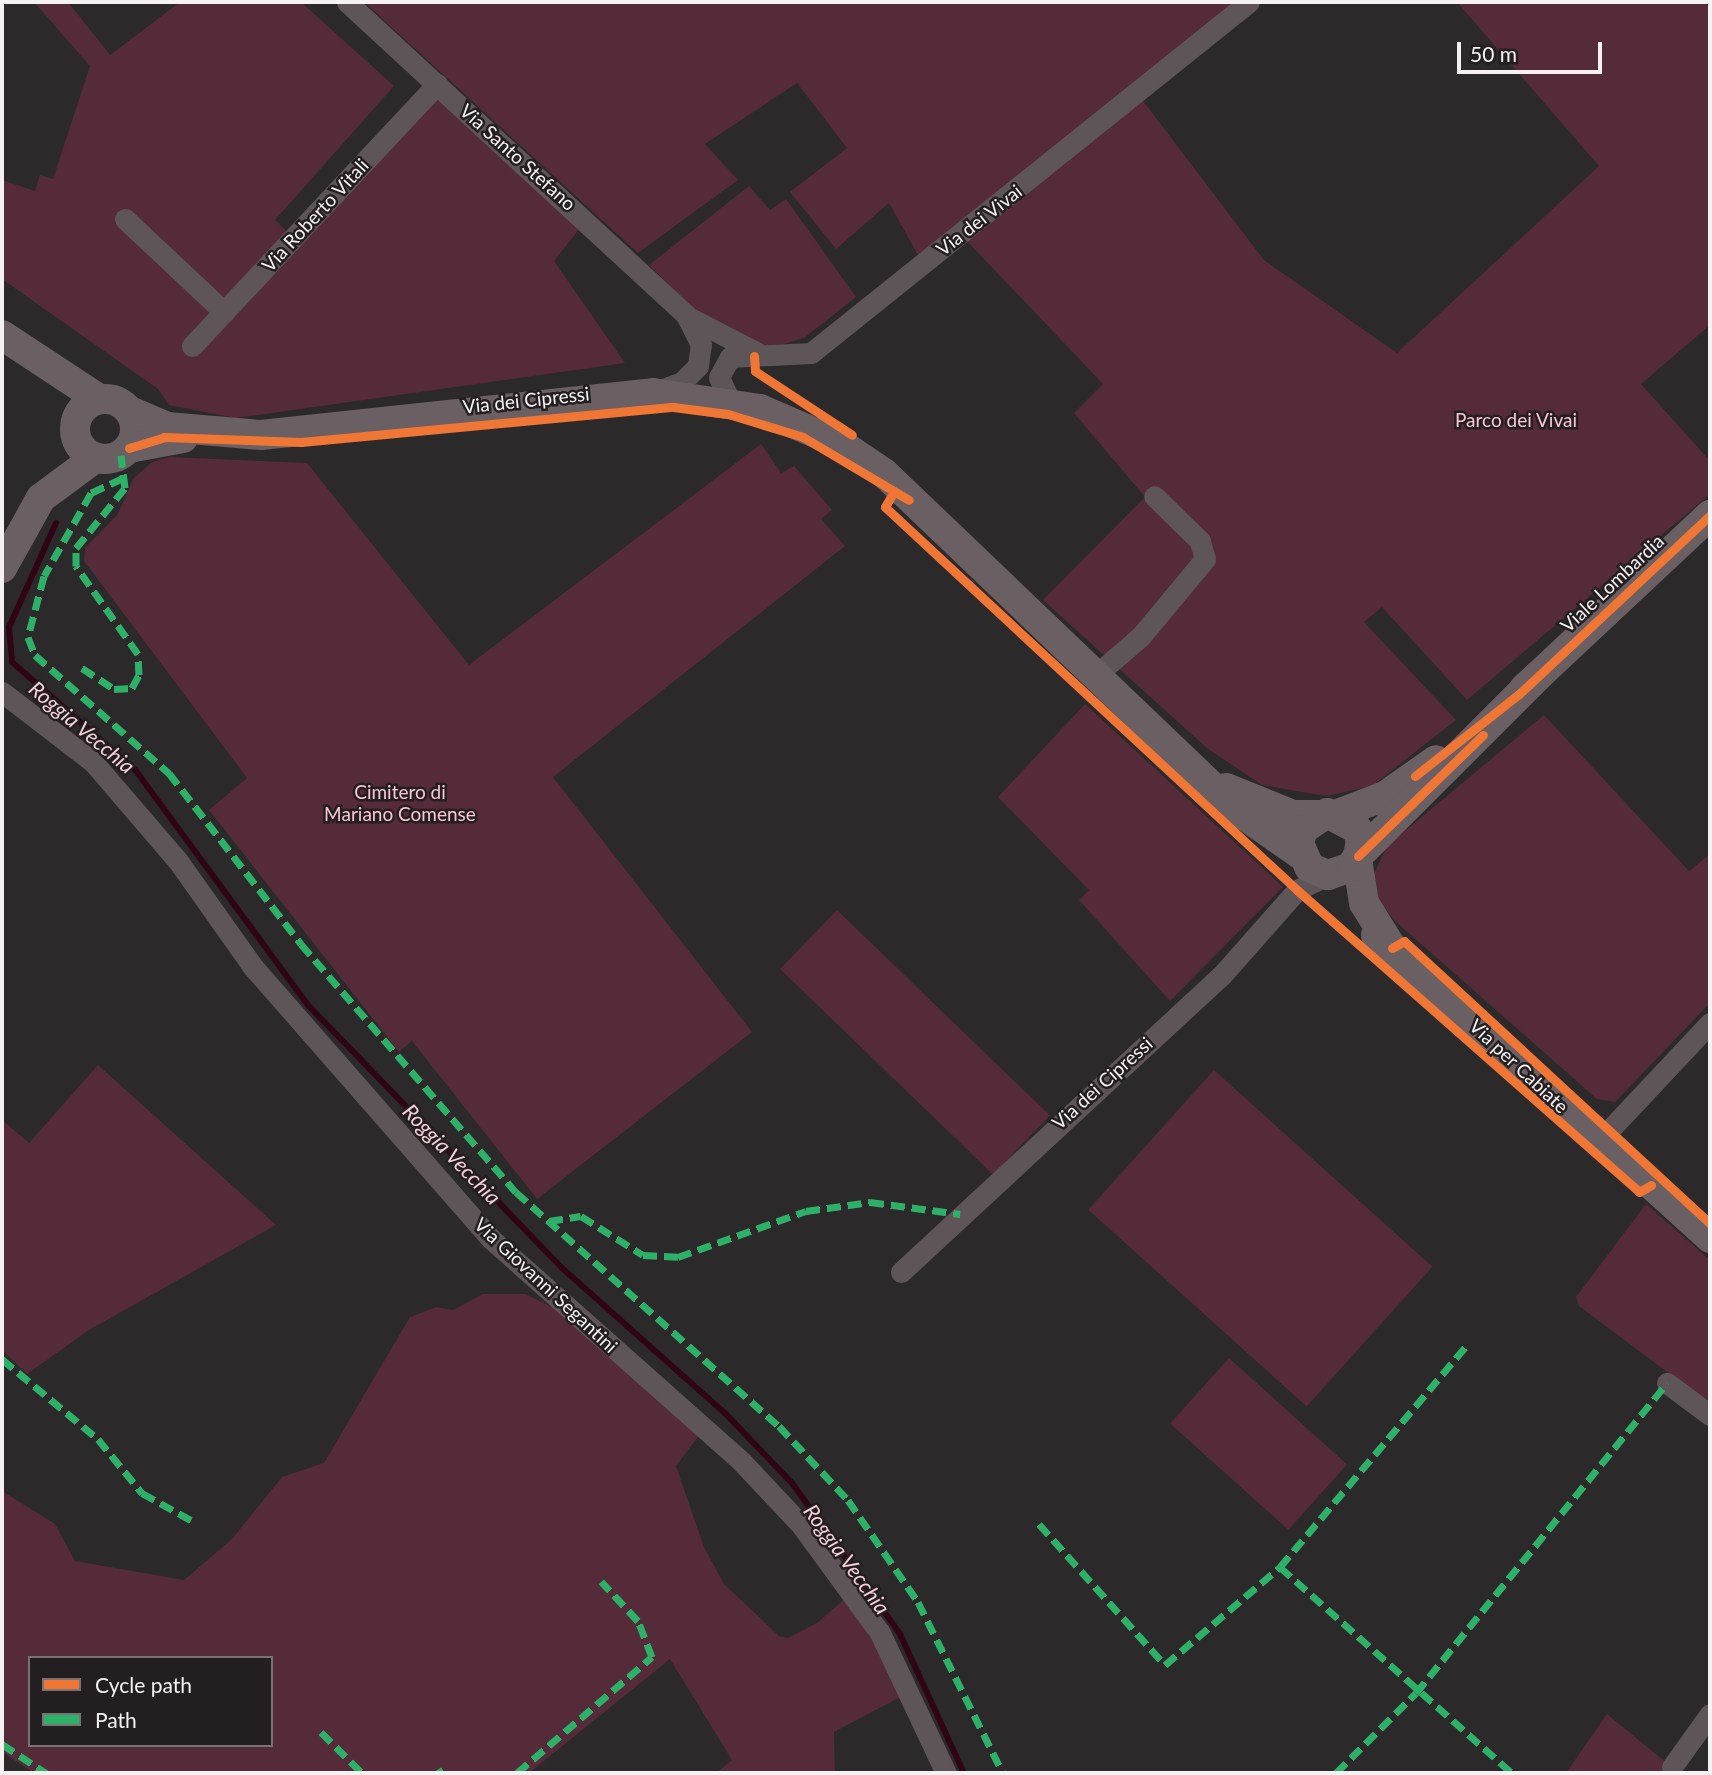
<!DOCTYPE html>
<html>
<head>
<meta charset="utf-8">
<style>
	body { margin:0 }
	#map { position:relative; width:1712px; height:1775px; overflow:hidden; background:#2c292a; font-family:Lato,sans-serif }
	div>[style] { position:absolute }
	.green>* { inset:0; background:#552a39; transform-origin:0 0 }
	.stream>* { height:6px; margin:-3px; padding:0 3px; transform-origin:3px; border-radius:3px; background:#2f0516 }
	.street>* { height:21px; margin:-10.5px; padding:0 10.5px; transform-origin:10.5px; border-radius:10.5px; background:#5e5558 }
	.secondary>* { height:30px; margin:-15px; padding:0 15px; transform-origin:15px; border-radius:15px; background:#6a5f63 }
	.secondary>.ring { margin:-15px; padding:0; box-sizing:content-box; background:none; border:30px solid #6a5f63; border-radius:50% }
	.quiet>* { height:7px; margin-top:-3.5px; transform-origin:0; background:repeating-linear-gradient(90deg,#2db169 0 14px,transparent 0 21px) }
	.cycleway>* { height:9px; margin:-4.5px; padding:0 4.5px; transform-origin:4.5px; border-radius:4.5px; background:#f07635 }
	span { translate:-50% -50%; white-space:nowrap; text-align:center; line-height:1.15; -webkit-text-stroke:5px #231e20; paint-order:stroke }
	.street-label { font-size:19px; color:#f6f2f3 }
	.park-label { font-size:19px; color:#fcc5d4 }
	.water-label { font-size:21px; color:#f6d1da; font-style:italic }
	.frame { position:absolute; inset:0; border:4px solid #f6f2f3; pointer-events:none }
	.legend { position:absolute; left:28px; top:1656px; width:245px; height:91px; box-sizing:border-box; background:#231e20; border:2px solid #777374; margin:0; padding:9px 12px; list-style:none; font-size:21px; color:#f6f2f3 }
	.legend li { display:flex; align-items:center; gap:14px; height:35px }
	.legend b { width:35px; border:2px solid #777374 }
	.scale { position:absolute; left:1457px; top:42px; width:145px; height:32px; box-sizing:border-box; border:4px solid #f6f2f3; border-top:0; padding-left:9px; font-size:21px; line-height:24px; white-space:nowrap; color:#f6f2f3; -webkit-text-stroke:5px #231e20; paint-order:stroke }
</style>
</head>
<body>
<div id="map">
	<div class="green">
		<i style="clip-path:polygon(34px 2px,68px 2px,110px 55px,180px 2px,301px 2px,394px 86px,275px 220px,298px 242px,433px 96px,580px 228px,554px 261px,625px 363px,236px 418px,169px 405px,158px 389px,2px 279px,2px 180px,35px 191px,40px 175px,53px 179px,90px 66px)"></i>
		<i style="clip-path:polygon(364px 2px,1251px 2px,1137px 93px,1264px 260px,1397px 353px,1599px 166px,1457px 2px,1710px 2px,1710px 325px,1641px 384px,1710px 461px,1710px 494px,1467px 700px,1382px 607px,1364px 622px,1456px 720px,1372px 786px,1326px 796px,1262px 785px,1208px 749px,1043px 600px,1145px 497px,1074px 413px,1103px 384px,965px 239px,923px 264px,889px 203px,836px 249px,790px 192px,847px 148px,797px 83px,705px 144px,738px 180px,638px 253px)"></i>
		<i style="clip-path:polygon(749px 186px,770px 210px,786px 199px,856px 297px,804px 338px,767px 349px,706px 322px,649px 265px)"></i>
		<i style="clip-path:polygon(761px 444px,781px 473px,794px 466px,832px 510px,821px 519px,845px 546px,553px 777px,752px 1032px,537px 1199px,412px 1041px,399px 1052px,209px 810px,247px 778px,84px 561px,85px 548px,118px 514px,133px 479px,152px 462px,170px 457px,307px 463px,469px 665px)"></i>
		<i style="clip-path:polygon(1085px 704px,1283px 887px,1170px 1001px,1079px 900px,1089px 890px,998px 797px)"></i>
		<i style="clip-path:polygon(1544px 715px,1689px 871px,1710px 854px,1710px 1003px,1615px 1102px,1597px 1099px,1395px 921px,1375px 895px,1373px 876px,1387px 846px)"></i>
		<i style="left:837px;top:910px;width:296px;height:82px;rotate:44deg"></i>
		<i style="clip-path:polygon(98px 1065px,276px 1225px,89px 1330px,27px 1374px,2px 1350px,2px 1120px,29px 1143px)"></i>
		<i style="left:1214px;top:1070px;width:294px;height:188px;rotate:42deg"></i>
		<i style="clip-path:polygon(1646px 1204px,1710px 1260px,1710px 1404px,1579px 1306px,1576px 1297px)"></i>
		<i style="clip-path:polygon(evenodd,483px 1294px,525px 1294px,559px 1310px,700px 1434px,676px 1466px,704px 1547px,724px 1584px,779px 1636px,788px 1638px,817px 1623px,847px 1597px,904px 1695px,834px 1732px,835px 1773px,716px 1773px,732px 1760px,670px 1659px,529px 1773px,34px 1773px,2px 1752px,2px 1491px,55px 1524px,75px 1561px,184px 1580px,232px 1539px,282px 1477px,324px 1463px,410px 1317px,436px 1307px,453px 1310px,483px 1294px,30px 1658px,271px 1658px,271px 1745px,30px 1745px,30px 1658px)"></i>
		<i style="left:1229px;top:1358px;width:159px;height:88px;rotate:42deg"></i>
		<i style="clip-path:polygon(1607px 1714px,1679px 1773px,1566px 1773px)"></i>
	</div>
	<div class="stream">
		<i style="left:56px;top:523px;width:114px;rotate:114.3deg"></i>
		<i style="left:9px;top:627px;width:35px;rotate:85deg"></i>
		<i style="left:12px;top:662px;width:165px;rotate:41.3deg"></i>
		<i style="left:136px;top:771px;width:290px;rotate:53.7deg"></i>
		<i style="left:308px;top:1005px;width:366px;rotate:46deg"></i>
		<i style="left:562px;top:1268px;width:218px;rotate:41.7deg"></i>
		<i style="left:725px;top:1413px;width:97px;rotate:46.3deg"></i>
		<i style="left:792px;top:1483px;width:186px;rotate:54.4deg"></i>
		<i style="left:900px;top:1634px;width:153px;rotate:65.3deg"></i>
	</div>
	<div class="street">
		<i style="left:347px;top:2px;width:461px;rotate:42.7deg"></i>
		<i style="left:686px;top:315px;width:33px;rotate:63deg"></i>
		<i style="left:701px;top:344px;width:22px;rotate:98deg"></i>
		<i style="left:698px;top:366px;width:23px;rotate:135deg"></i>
		<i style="left:682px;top:382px;width:29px;rotate:160deg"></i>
		<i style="left:125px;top:219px;width:136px;rotate:43.2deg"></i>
		<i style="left:690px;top:318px;width:76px;rotate:27.2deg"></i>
		<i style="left:192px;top:346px;width:359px;rotate:-46.9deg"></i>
		<i style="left:730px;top:401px;width:26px;rotate:-115deg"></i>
		<i style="left:719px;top:377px;width:23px;rotate:-61deg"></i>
		<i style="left:730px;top:357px;width:81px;rotate:-2.8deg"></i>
		<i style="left:811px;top:353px;width:561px;rotate:-38.71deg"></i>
		<i style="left:1096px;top:675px;width:60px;rotate:-40.9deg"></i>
		<i style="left:1141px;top:636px;width:100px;rotate:-50.3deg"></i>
		<i style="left:1205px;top:559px;width:19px;rotate:-106deg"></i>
		<i style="left:1200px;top:541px;width:64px;rotate:-135.6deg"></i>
		<i style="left:2px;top:692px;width:115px;rotate:37.6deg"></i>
		<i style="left:93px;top:762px;width:130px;rotate:49.4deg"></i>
		<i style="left:178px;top:861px;width:130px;rotate:54.7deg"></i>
		<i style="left:253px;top:967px;width:360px;rotate:48.8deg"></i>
		<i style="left:490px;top:1238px;width:337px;rotate:41.6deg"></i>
		<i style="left:742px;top:1462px;width:88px;rotate:46.8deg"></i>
		<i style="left:802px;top:1526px;width:132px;rotate:53.9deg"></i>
		<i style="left:880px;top:1633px;width:155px;rotate:64.8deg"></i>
		<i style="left:1600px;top:1140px;width:161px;rotate:-46.8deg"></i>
		<i style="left:901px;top:1272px;width:436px;rotate:-42.8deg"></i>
		<i style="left:1221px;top:976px;width:115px;rotate:-48.5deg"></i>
		<i style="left:1297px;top:890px;width:34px;rotate:-26deg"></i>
		<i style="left:1667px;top:1383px;width:54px;rotate:36.7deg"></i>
		<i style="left:1672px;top:1767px;width:65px;rotate:-54.4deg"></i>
	</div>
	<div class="secondary">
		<i style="left:2px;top:335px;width:116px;rotate:33.4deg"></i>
		<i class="ring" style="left:75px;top:399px;width:30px;height:30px"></i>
		<i style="left:130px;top:411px;width:40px;rotate:23.4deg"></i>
		<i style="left:167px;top:427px;width:94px;rotate:4.9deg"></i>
		<i style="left:261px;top:435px;width:394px;rotate:-6.1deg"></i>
		<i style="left:653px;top:393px;width:108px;rotate:8.5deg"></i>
		<i style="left:760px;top:409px;width:88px;rotate:23.4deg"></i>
		<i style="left:841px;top:444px;width:52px;rotate:34deg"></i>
		<i style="left:884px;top:473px;width:484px;rotate:43.7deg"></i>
		<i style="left:1234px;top:808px;width:82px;rotate:35deg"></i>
		<i style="left:129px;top:448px;width:55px;rotate:-10.5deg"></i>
		<i style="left:2px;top:568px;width:80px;rotate:-60.9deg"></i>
		<i style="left:41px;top:498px;width:67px;rotate:-36.5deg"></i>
		<i style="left:1524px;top:689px;width:255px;rotate:-43.1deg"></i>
		<i style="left:1226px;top:788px;width:72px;rotate:21.9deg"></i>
		<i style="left:1293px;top:815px;width:25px"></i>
		<i style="left:1338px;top:814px;width:50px;rotate:-21deg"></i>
		<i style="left:1385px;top:796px;width:62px;rotate:-35.2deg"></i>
		<i style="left:1376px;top:935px;width:451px;rotate:42.2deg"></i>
		<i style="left:1392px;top:948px;width:53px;rotate:-121.9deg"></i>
		<i style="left:1364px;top:903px;width:37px;rotate:-99deg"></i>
		<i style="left:1358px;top:866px;width:10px;rotate:-90deg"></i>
		<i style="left:1358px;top:856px;width:15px;rotate:-79deg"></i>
		<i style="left:1361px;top:841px;width:13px;rotate:-108deg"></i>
		<i style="left:1357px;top:829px;width:34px;rotate:-152deg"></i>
		<i style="left:1327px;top:813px;width:29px;rotate:146deg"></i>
		<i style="left:1303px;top:829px;width:15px;rotate:106deg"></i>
		<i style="left:1299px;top:843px;width:26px;rotate:67deg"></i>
		<i style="left:1309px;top:867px;width:21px;rotate:23deg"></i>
		<i style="left:1328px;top:875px;width:24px;rotate:-19deg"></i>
		<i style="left:1351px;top:867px;width:13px;rotate:-58deg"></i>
		<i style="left:1358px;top:856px;width:255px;rotate:-45deg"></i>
	</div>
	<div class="quiet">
		<i style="left:123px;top:478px;width:35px;rotate:155deg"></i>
		<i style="left:91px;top:493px;width:95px;rotate:119.5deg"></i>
		<i style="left:44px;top:576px;width:63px;rotate:104.7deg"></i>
		<i style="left:28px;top:637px;width:19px;rotate:69deg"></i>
		<i style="left:35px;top:655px;width:179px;rotate:41.4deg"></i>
		<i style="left:169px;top:773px;width:216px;rotate:52.3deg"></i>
		<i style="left:301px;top:944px;width:328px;rotate:49.1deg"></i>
		<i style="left:516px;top:1192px;width:352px;rotate:41.7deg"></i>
		<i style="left:779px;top:1426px;width:101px;rotate:47deg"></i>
		<i style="left:848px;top:1500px;width:124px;rotate:55.5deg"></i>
		<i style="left:918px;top:1602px;width:191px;rotate:63.6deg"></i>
		<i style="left:82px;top:668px;width:38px;rotate:33deg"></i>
		<i style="left:114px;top:689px;width:18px;rotate:-3deg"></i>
		<i style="left:132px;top:688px;width:15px;rotate:-62deg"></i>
		<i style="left:139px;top:675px;width:21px;rotate:-93deg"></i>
		<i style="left:138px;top:654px;width:108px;rotate:-125.2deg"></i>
		<i style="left:76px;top:566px;width:18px;rotate:-90deg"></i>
		<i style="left:76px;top:548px;width:77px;rotate:-50.8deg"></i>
		<i style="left:125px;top:488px;width:33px;rotate:-97deg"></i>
		<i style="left:549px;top:1221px;width:32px;rotate:-9deg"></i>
		<i style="left:581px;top:1216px;width:73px;rotate:32.2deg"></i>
		<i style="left:643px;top:1255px;width:35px;rotate:3deg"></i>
		<i style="left:678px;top:1257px;width:136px;rotate:-19.8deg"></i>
		<i style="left:806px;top:1211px;width:65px;rotate:-8deg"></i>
		<i style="left:870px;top:1202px;width:91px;rotate:7.6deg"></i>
		<i style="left:2px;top:1359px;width:125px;rotate:39.8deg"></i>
		<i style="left:98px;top:1439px;width:70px;rotate:50.8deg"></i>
		<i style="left:142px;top:1493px;width:56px;rotate:28.9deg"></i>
		<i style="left:1039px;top:1524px;width:189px;rotate:48.2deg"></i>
		<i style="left:1165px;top:1665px;width:151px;rotate:-40.4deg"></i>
		<i style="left:1280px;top:1567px;width:290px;rotate:-49.9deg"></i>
		<i style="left:1280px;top:1567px;width:310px;rotate:41.6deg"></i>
		<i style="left:321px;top:1732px;width:58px;rotate:45deg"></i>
		<i style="left:2px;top:1744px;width:53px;rotate:33.4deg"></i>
		<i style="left:438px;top:1773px;width:6px;rotate:-31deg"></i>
		<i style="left:517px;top:1773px;width:178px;rotate:-40.7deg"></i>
		<i style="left:652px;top:1657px;width:39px;rotate:-111deg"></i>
		<i style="left:638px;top:1621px;width:54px;rotate:-132.8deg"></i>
		<i style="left:1336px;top:1773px;width:113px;rotate:-45deg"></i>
		<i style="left:1416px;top:1693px;width:399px;rotate:-51deg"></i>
	</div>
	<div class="cycleway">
		<i style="left:754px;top:356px;width:15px;rotate:86deg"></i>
		<i style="left:755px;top:371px;width:116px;rotate:33.4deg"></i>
		<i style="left:129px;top:448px;width:37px;rotate:-17deg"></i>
		<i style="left:164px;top:437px;width:137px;rotate:2.1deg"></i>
		<i style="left:301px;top:442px;width:374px;rotate:-5.4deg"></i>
		<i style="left:673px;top:407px;width:55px;rotate:7.3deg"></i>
		<i style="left:728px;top:414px;width:78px;rotate:17deg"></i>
		<i style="left:803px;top:437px;width:123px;rotate:30.7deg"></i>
		<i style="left:893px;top:493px;width:16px;rotate:120deg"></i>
		<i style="left:885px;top:507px;width:563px;rotate:42.91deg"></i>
		<i style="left:1297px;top:890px;width:456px;rotate:41.4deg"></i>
		<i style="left:1639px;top:1192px;width:14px;rotate:-30deg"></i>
		<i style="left:1415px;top:776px;width:132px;rotate:-38.3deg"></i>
		<i style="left:1519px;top:694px;width:262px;rotate:-43.1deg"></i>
		<i style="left:1358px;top:856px;width:174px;rotate:-44.1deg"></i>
		<i style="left:1392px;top:948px;width:14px;rotate:-30deg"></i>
		<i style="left:1404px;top:941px;width:416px;rotate:42.7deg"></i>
	</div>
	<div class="street-label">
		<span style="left:518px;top:157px;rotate:42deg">Via Santo Stefano</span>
		<span style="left:315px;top:215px;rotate:-47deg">Via Roberto Vitali</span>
		<span style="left:979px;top:220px;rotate:-38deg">Via dei Vivai</span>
		<span style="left:526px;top:400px;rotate:-6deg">Via dei Cipressi</span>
		<span style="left:1612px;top:583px;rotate:-43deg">Viale Lombardia</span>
		<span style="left:1519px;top:1066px;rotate:43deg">Via per Cabiate</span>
		<span style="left:1102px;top:1083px;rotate:-42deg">Via dei Cipressi</span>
		<span style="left:546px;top:1285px;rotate:43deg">Via Giovanni Segantini</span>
	</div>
	<div class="park-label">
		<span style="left:1516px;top:420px">Parco dei Vivai</span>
		<span style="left:400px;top:803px">Cimitero di<br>Mariano Comense</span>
	</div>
	<div class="water-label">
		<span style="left:82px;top:727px;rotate:40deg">Roggia Vecchia</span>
		<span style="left:452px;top:1154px;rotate:46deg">Roggia Vecchia</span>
		<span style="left:847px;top:1559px;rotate:54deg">Roggia Vecchia</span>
	</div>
	<div class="frame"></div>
	<ul class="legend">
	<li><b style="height:9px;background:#f07635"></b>Cycle path</li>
	<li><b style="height:9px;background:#2db169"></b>Path</li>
	</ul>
	<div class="scale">50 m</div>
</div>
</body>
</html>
